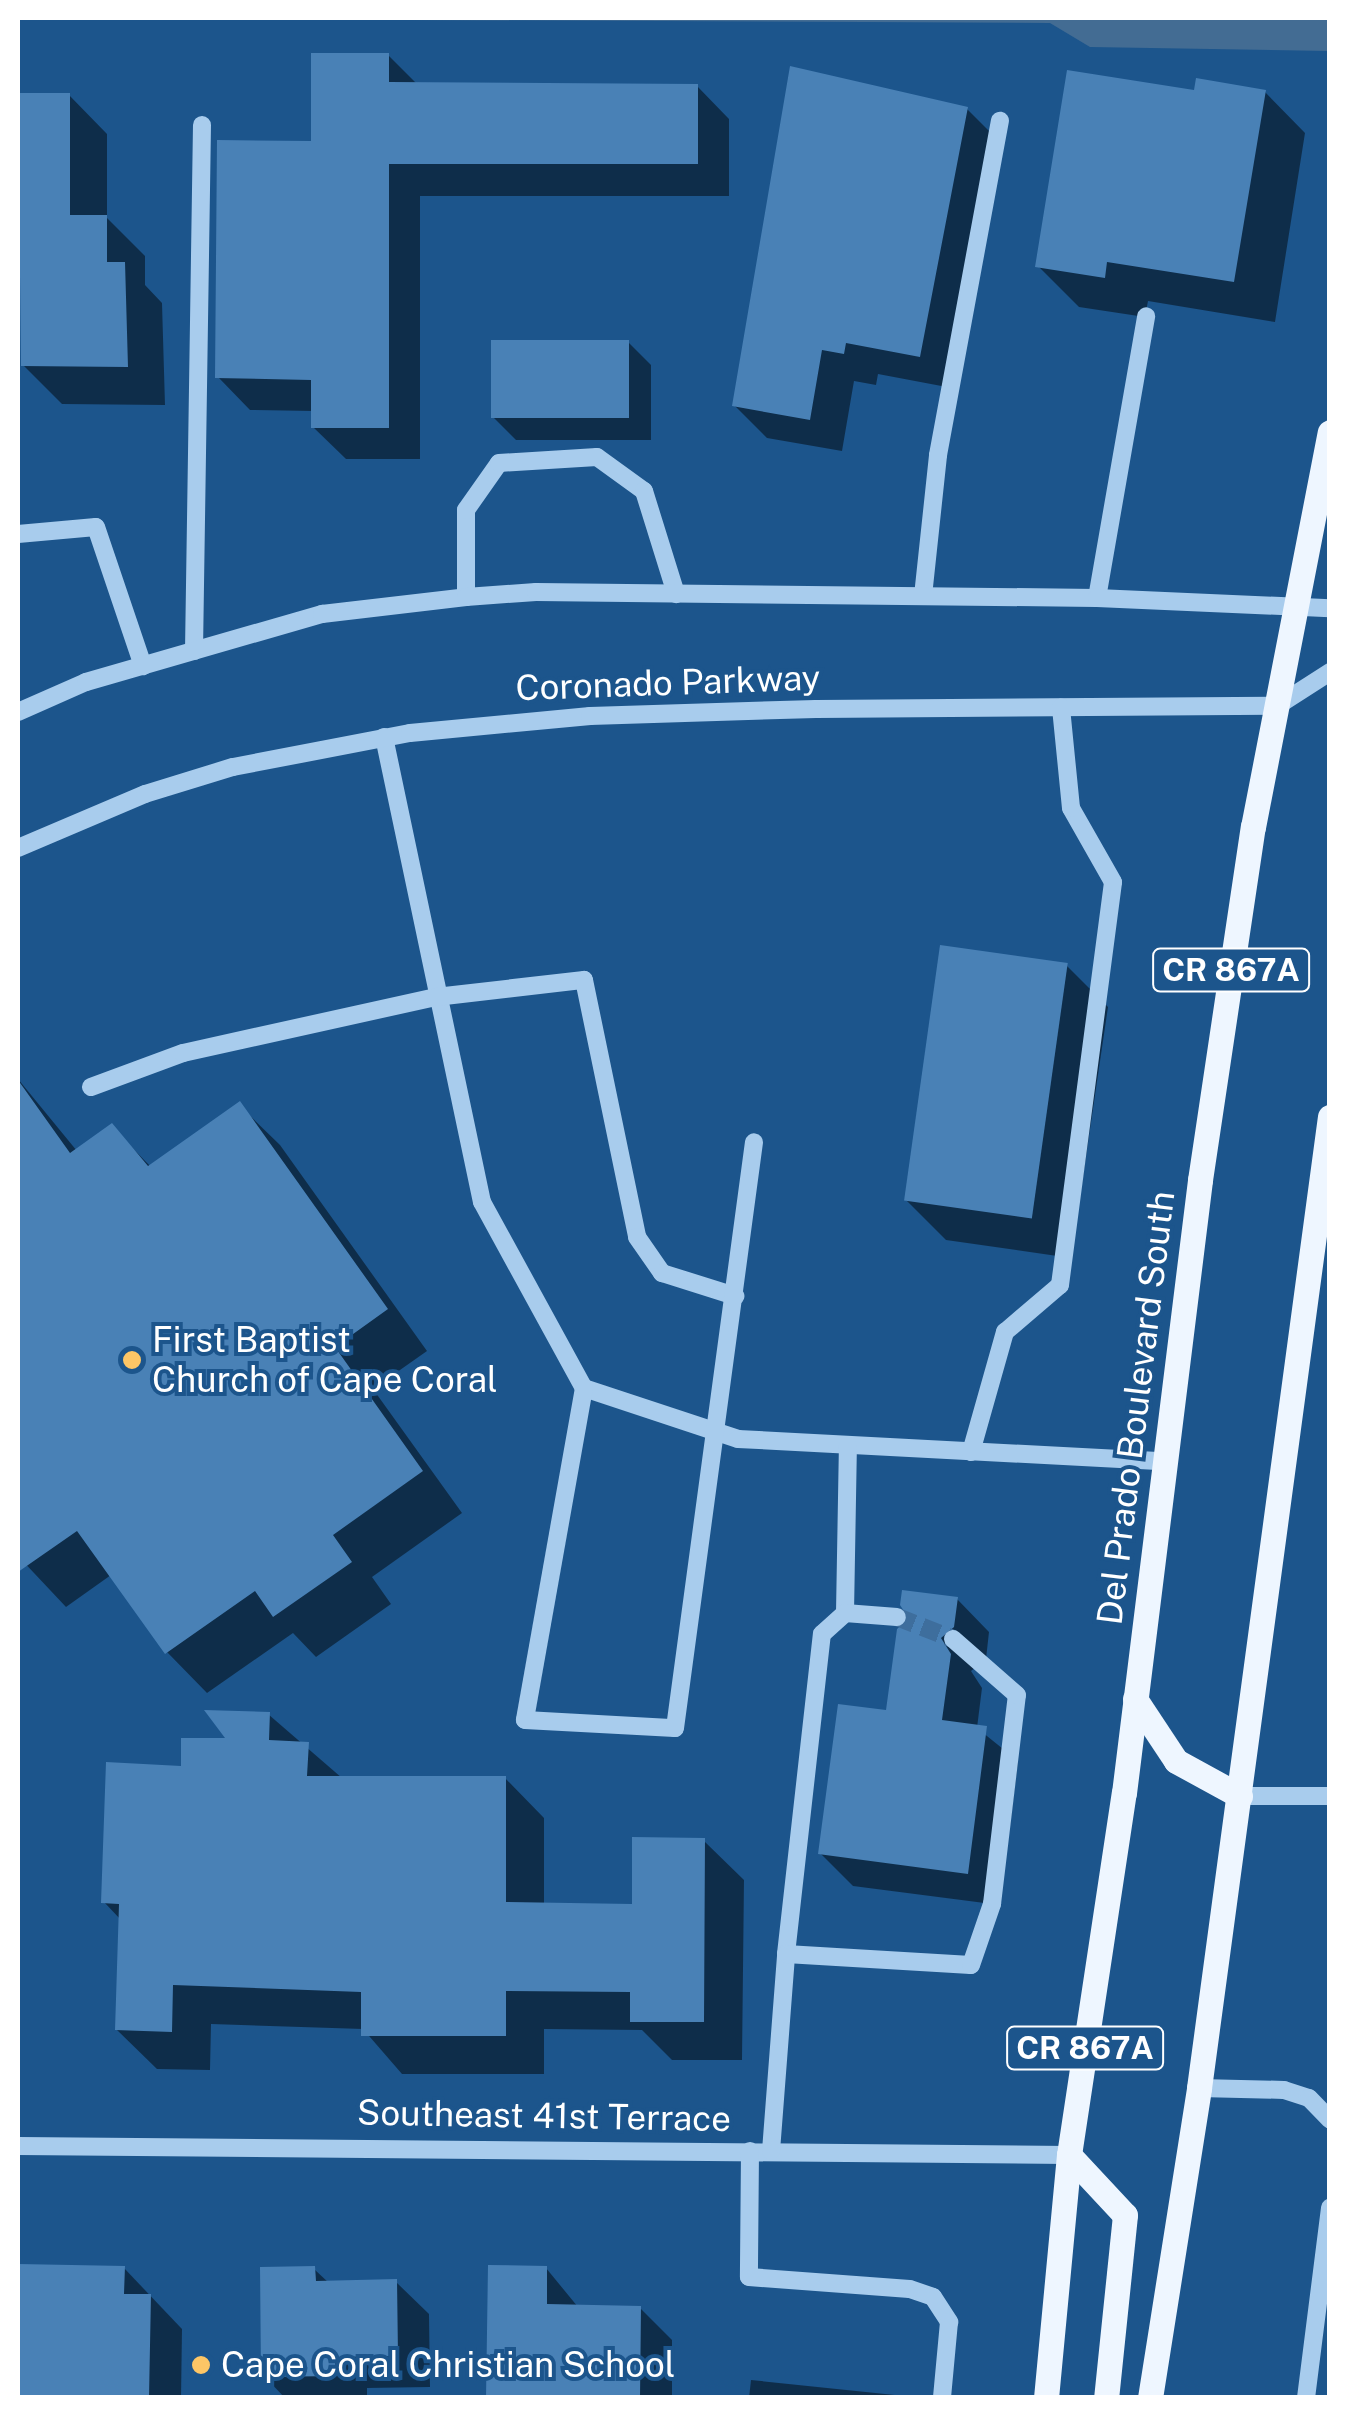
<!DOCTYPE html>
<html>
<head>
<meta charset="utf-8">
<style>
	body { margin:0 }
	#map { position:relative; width:1347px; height:2415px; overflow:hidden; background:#1c558c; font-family:"Public Sans",sans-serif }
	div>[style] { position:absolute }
	.water>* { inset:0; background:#436c93 }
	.shadow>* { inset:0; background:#0007 }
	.building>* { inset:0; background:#4981b6; transform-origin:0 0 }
	.minor-tunnel>* { height:18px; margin-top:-9px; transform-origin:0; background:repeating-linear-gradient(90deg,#3e6e9d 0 18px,transparent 0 27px) }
	.minor>* { height:18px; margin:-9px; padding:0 9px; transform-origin:9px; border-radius:9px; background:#a8cced }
	.major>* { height:25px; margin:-12.5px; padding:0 12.5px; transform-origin:12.5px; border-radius:12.5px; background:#eef6ff }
	.dots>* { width:28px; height:28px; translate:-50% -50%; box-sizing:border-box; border:5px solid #1c558c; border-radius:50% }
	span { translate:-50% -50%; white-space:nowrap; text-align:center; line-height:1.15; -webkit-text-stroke:8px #1c558c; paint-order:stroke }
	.shield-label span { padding:2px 8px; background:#1c558c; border:2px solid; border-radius:8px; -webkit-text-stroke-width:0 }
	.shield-label { font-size:32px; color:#fff; font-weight:700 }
	.street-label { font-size:35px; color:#fff }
	.poi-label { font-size:35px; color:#fff }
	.left { translate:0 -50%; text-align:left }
	.frame { position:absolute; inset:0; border:20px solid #fff; pointer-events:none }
</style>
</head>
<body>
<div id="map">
	<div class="water">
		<i style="clip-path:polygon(18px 18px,1329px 18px,1330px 51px,1090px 47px,1050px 23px)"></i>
	</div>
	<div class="shadow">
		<i style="clip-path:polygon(388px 55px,418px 85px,697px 86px,729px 119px,729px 196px,420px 196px,420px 459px,346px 459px,313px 427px,313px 411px,250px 410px,218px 377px,313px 144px)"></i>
		<i style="clip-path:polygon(1265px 92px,1305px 133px,1275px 322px,1148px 301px,1145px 317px,1079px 307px,1038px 266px,1196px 93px)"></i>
		<i style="clip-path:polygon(18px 95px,69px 95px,107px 134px,107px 218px,145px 256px,145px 285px,162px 303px,165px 405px,62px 404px,23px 365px)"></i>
		<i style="clip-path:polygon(967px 109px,999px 141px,952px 388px,878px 374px,876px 385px,854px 381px,842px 451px,767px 438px,735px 406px)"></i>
		<i style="clip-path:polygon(628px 342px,651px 365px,651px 440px,516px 440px,493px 417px)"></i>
		<i style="clip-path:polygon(1067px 966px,1108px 1007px,1071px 1258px,946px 1240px,905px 1199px)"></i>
		<i style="clip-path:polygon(18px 1079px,77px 1151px,112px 1127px,151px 1167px,239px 1105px,280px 1145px,427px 1351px,373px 1389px,462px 1513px,372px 1577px,391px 1604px,316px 1657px,293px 1633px,207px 1693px,167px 1652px,111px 1575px,66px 1607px,18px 1556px)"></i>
		<i style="clip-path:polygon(957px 1599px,989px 1632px,986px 1659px,971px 1671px,982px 1688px,977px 1728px,1018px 1761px,1000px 1905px,853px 1886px,820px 1853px,888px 1713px)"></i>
		<i style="clip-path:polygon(268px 1714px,342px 1778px,505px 1778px,544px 1818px,544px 1905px,635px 1906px,704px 1841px,744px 1880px,742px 2060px,672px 2060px,642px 2030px,544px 2029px,544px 2074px,402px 2074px,363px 2029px,211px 2024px,210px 2070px,157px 2069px,117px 2030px,121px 1920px,104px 1902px,183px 1768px)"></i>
		<i style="clip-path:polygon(18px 2267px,124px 2268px,182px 2329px,181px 2398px,18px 2398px)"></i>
		<i style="clip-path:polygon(546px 2268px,578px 2307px,640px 2308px,672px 2340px,672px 2398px,489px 2398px)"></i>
		<i style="clip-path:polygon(314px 2269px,329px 2283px,396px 2282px,429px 2314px,430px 2387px,367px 2388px,367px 2398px,285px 2398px,264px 2376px)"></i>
		<i style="clip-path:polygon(751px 2380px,914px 2397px,915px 2398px,749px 2398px)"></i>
	</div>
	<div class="building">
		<i style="clip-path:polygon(311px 53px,389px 53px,389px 82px,698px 84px,698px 164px,389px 164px,389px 428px,311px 428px,311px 380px,215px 378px,217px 140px,311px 141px)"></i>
		<i style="clip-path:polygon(790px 66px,968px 107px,920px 357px,846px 343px,844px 354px,822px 350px,810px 420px,732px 406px)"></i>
		<i style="clip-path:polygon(1067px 70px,1194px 90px,1196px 78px,1266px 90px,1234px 282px,1107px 262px,1105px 278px,1035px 267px)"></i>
		<i style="clip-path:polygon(18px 93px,70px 93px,70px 215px,107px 215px,107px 262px,125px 262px,128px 367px,21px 366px)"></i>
		<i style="left:491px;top:340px;width:138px;height:78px"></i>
		<i style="left:940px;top:945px;width:129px;height:258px;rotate:8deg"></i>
		<i style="clip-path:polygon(18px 1080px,70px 1153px,112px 1123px,148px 1166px,240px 1101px,388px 1309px,335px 1347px,423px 1471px,333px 1535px,352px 1562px,273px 1617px,255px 1591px,165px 1654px,77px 1531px,18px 1572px)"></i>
		<i style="clip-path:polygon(902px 1590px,958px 1597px,954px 1627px,941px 1638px,951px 1654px,942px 1720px,987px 1726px,968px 1874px,818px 1854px,838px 1704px,886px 1710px,897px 1629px,909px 1619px,900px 1605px)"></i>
		<i style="clip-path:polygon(204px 1710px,270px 1712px,269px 1740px,309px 1742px,307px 1776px,506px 1776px,506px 1902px,632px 1904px,632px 1837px,705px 1838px,704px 2022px,630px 2022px,630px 1992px,506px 1991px,506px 2036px,361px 2036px,361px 1992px,173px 1985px,172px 2032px,115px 2030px,119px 1904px,101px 1903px,106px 1762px,181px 1766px,181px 1738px,225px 1738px)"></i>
		<i style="clip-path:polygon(18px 2264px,125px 2266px,124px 2294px,151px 2294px,149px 2398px,18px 2398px)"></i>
		<i style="clip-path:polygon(488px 2265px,547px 2266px,547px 2304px,641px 2306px,640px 2398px,486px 2398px)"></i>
		<i style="clip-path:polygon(315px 2266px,316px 2281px,397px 2279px,398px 2356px,335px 2357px,336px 2376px,261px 2377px,260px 2267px)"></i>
	</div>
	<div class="minor-tunnel">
		<i style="left:897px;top:1617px;width:60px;rotate:21.4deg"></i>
	</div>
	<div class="minor">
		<i style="left:18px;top:534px;width:78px;rotate:-5.1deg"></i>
		<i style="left:96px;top:527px;width:147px;rotate:71.3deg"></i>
		<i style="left:923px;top:596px;width:142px;rotate:-83.9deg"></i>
		<i style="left:938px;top:455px;width:340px;rotate:-79.5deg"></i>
		<i style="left:466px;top:597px;width:87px;rotate:-90deg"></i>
		<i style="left:466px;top:510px;width:57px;rotate:-54.9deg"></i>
		<i style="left:499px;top:463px;width:98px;rotate:-3.5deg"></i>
		<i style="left:597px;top:457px;width:58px;rotate:35.9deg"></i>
		<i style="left:644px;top:491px;width:108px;rotate:72.7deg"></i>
		<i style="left:1097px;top:598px;width:286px;rotate:-80.1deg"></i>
		<i style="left:194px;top:651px;width:526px;rotate:-89.13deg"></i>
		<i style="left:18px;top:712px;width:74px;rotate:-23.8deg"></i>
		<i style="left:86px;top:682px;width:246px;rotate:-16.1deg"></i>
		<i style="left:322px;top:614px;width:145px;rotate:-6.7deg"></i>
		<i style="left:466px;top:597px;width:70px;rotate:-4.1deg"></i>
		<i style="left:536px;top:592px;width:561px;rotate:0.61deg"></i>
		<i style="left:1097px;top:598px;width:233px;rotate:2.5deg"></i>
		<i style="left:384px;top:737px;width:475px;rotate:78.1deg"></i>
		<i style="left:482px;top:1202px;width:212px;rotate:61.3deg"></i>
		<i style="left:584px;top:1388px;width:162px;rotate:18.3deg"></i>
		<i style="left:738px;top:1439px;width:425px;rotate:3deg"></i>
		<i style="left:18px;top:848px;width:138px;rotate:-23deg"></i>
		<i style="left:145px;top:794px;width:92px;rotate:-17.1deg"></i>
		<i style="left:233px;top:767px;width:180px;rotate:-10.9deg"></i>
		<i style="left:410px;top:733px;width:181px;rotate:-5.4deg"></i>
		<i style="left:590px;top:716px;width:226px;rotate:-1.8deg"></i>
		<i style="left:816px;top:709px;width:461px;rotate:-0.4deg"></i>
		<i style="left:1277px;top:706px;width:63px;rotate:-32.7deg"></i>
		<i style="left:91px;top:1087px;width:98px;rotate:-20.3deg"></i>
		<i style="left:183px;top:1053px;width:259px;rotate:-12.5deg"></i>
		<i style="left:436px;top:997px;width:149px;rotate:-6.6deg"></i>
		<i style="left:584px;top:980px;width:262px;rotate:78.3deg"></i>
		<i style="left:637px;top:1237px;width:44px;rotate:55.2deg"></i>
		<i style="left:662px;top:1273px;width:77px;rotate:17.5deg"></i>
		<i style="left:584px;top:1388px;width:337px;rotate:100.1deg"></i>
		<i style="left:525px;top:1720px;width:150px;rotate:3.1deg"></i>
		<i style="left:675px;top:1728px;width:591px;rotate:-82.32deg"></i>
		<i style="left:971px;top:1452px;width:125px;rotate:-74.2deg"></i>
		<i style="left:1005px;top:1332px;width:72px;rotate:-40.5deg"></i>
		<i style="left:1060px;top:1285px;width:406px;rotate:-82.5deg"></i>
		<i style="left:1113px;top:882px;width:85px;rotate:-119.6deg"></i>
		<i style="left:1071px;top:808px;width:101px;rotate:-95.7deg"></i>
		<i style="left:845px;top:1613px;width:167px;rotate:-89deg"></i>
		<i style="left:1240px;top:1796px;width:90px"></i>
		<i style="left:786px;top:1954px;width:322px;rotate:-83.6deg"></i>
		<i style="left:822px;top:1634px;width:31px;rotate:-42deg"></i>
		<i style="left:845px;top:1613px;width:52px;rotate:4.4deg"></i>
		<i style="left:1199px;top:2088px;width:85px;rotate:1.3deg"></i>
		<i style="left:1284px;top:2090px;width:26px;rotate:18deg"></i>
		<i style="left:1309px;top:2098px;width:30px;rotate:46deg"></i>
		<i style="left:18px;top:2146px;width:1051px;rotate:0.49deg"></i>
		<i style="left:750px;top:2151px;width:126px;rotate:90.5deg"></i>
		<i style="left:749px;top:2277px;width:161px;rotate:4.3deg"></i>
		<i style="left:910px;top:2289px;width:24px;rotate:19deg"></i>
		<i style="left:933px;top:2297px;width:30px;rotate:57deg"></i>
		<i style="left:949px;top:2322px;width:76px;rotate:95.3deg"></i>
		<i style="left:771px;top:2151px;width:198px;rotate:-85.6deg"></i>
		<i style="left:786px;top:1954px;width:185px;rotate:3.4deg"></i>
		<i style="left:971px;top:1965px;width:65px;rotate:-71deg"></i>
		<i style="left:992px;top:1904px;width:210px;rotate:-83.2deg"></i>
		<i style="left:1017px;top:1695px;width:85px;rotate:-138.8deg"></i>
		<i style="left:1306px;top:2398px;width:192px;rotate:-82.8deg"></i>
	</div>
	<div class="major">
		<i style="left:1135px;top:1699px;width:74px;rotate:56.5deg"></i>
		<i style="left:1176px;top:1761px;width:73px;rotate:28.7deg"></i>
		<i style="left:1069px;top:2155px;width:82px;rotate:47deg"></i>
		<i style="left:1125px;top:2215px;width:184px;rotate:95.9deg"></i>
		<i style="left:1046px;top:2398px;width:244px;rotate:-84.6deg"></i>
		<i style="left:1069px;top:2155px;width:366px;rotate:-81.4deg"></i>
		<i style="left:1124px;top:1793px;width:618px;rotate:-82.93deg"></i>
		<i style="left:1200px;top:1180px;width:357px;rotate:-81.5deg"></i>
		<i style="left:1253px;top:827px;width:402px;rotate:-79deg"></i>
		<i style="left:1150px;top:2398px;width:314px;rotate:-81deg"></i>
		<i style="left:1199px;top:2088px;width:980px;rotate:-82.32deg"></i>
	</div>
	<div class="dots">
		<i style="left:132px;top:1360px;background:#fdc666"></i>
		<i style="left:201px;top:2365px;background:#fdc666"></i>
	</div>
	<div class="shield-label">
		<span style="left:1231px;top:970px">CR 867A</span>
		<span style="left:1085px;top:2048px">CR 867A</span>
	</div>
	<div class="street-label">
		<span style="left:668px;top:683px;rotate:-2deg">Coronado Parkway</span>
		<span style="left:1136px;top:1408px;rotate:-83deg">Del Prado Boulevard South</span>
		<span style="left:544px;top:2116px;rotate:1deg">Southeast 41st Terrace</span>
	</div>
	<div class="poi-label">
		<span class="left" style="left:152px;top:1360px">First Baptist<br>Church of Cape Coral</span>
		<span class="left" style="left:221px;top:2365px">Cape Coral Christian School</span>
	</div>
	<div class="frame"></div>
</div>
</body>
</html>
